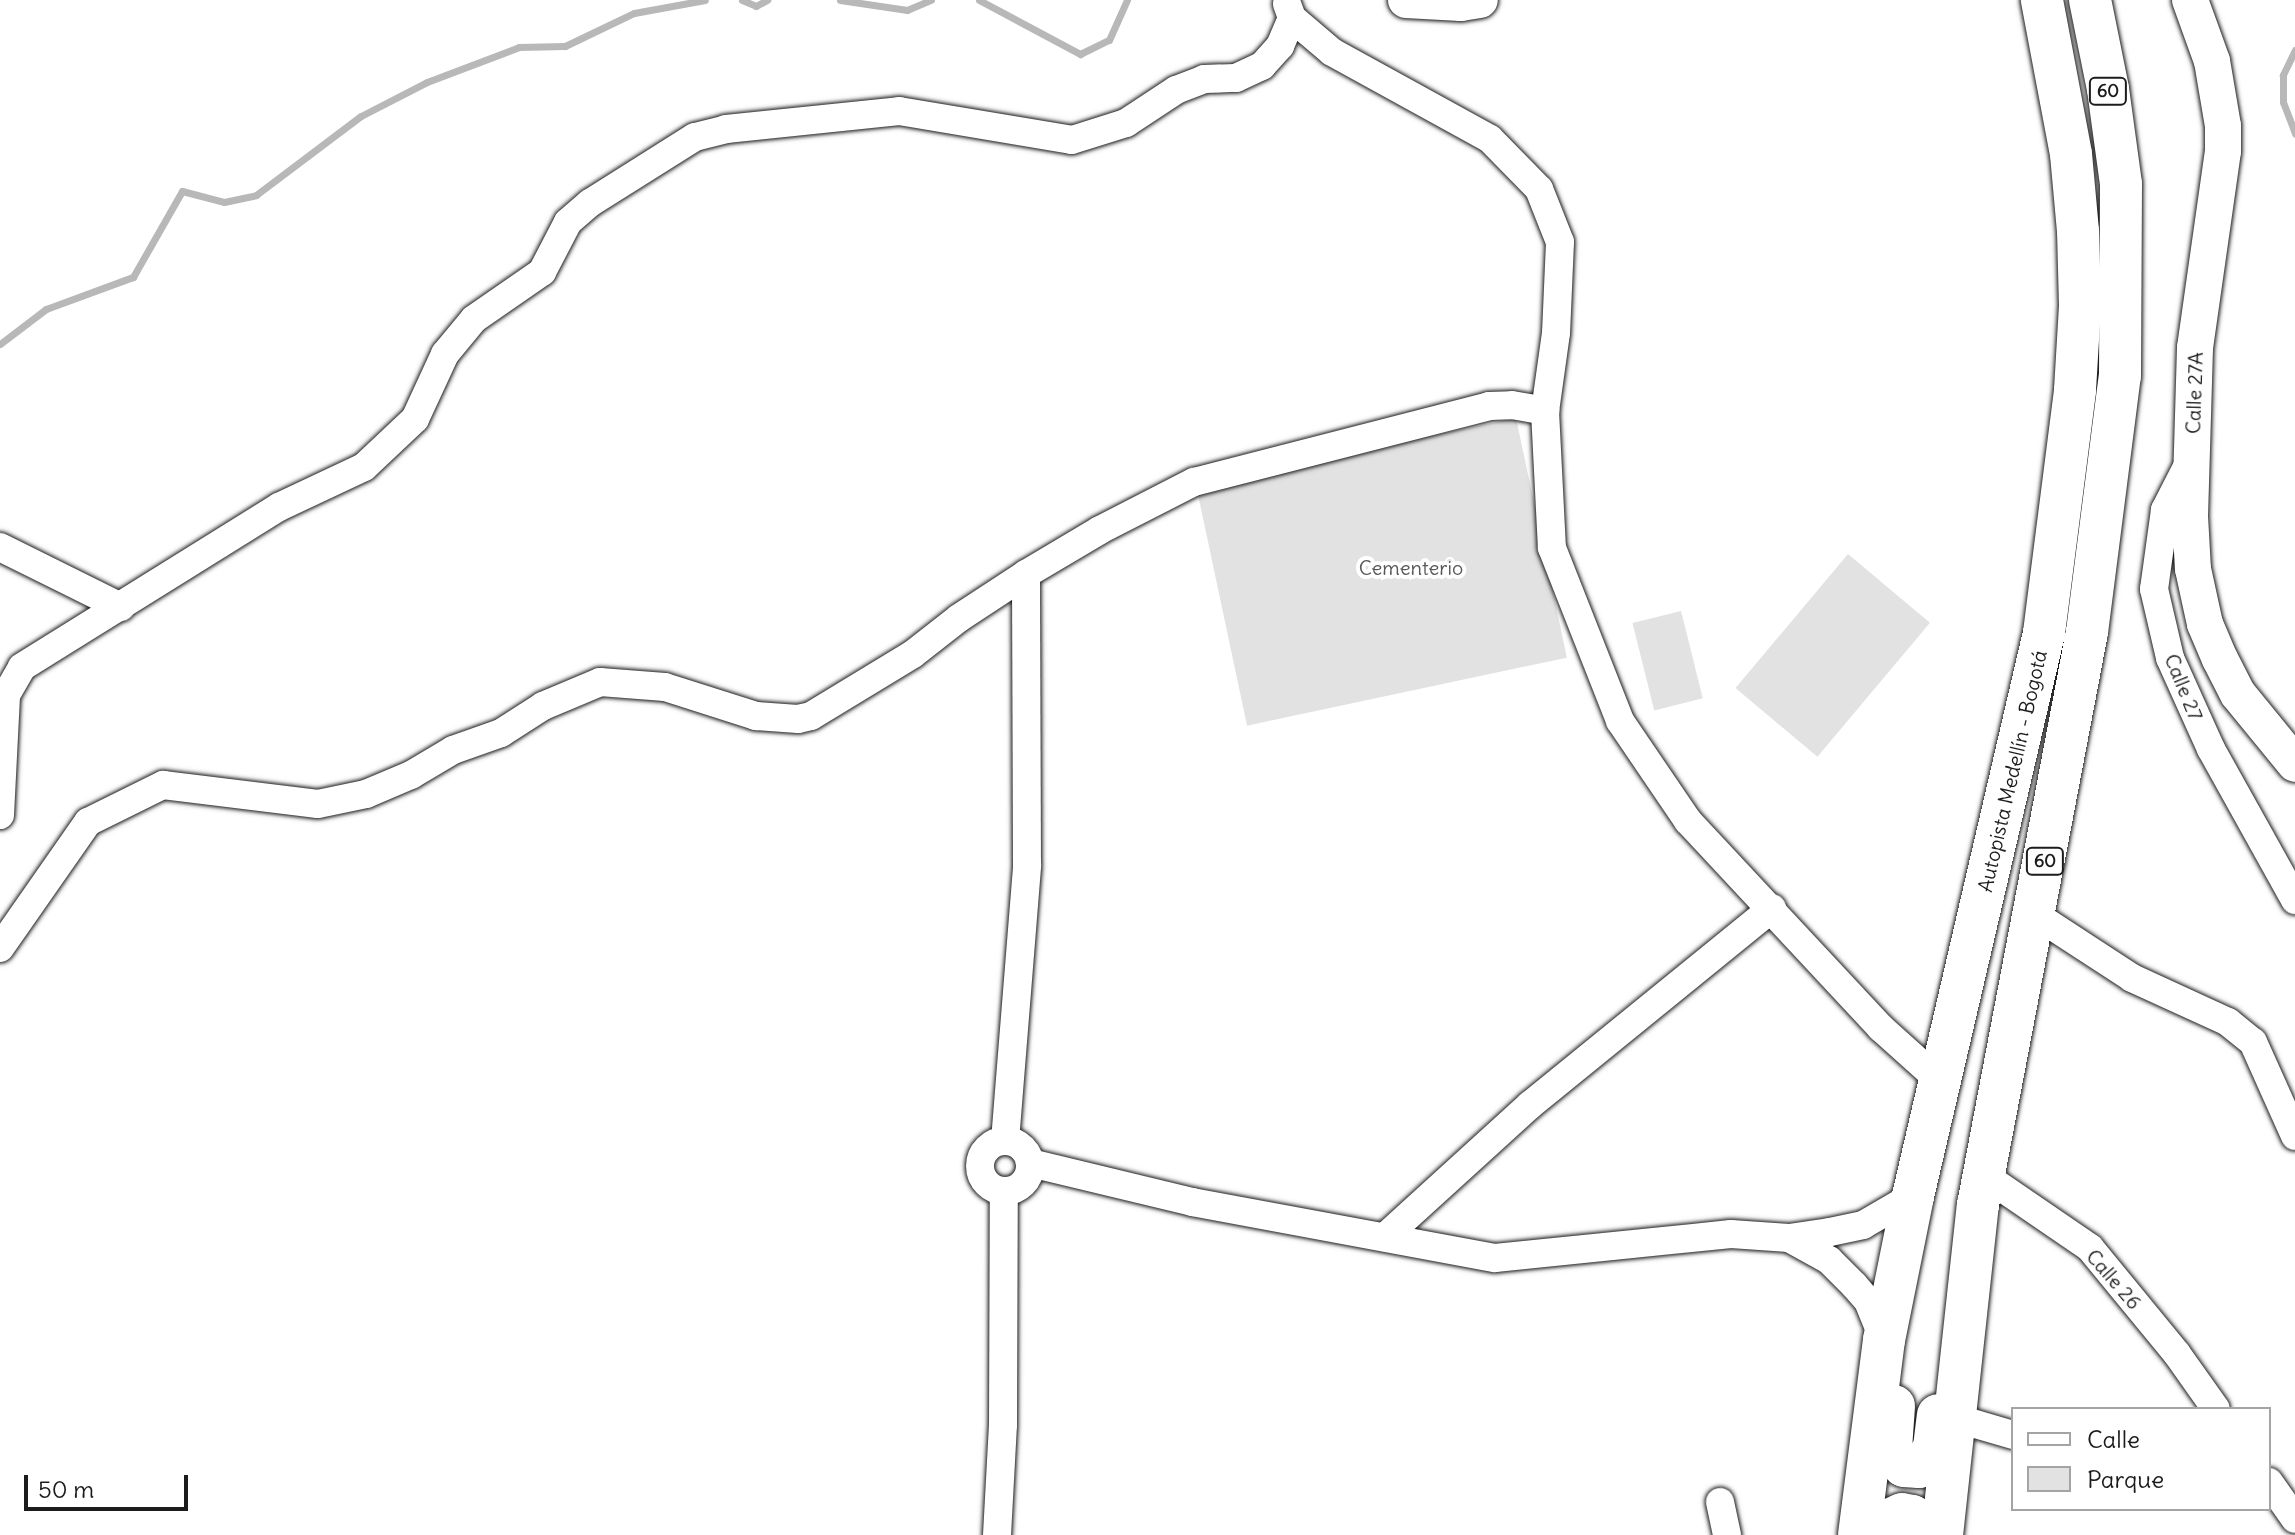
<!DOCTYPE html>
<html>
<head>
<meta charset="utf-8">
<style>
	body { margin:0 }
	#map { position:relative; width:2295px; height:1535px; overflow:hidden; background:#fff; font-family:Delius,sans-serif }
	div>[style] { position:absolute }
	.green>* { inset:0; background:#e2e2e2; transform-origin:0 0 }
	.stream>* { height:7px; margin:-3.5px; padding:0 3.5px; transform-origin:3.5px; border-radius:3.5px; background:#b8b8b8 }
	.roads { filter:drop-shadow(0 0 2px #1c1c1c) drop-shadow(0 0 2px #1c1c1c) }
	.minor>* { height:28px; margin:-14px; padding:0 14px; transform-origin:14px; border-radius:14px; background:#fff }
	.minor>.ring { margin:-14px; padding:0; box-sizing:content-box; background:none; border:28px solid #fff; border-radius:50% }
	.major>* { height:36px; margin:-18px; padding:0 18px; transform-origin:18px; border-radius:18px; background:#fff }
	.highway>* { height:42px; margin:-21px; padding:0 21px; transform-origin:21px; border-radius:21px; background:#fff }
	span { translate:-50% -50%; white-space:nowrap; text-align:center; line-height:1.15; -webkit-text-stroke:8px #fff; paint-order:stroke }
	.shield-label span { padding:2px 6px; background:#fff; border:2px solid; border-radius:6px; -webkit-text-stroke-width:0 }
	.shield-label { font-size:18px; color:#1c1c1c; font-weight:700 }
	.street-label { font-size:20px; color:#1c1c1c }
	.park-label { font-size:20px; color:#575757 }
	.legend { position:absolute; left:2011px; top:1407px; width:260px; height:104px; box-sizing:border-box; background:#fff; border:2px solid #a4a4a4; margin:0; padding:10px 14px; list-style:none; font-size:24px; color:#1c1c1c }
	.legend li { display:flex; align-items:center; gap:16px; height:40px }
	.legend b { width:40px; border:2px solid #a4a4a4 }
	.scale { position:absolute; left:24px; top:1475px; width:164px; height:36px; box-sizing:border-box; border:4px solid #1c1c1c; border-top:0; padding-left:10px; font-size:24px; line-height:28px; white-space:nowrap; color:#1c1c1c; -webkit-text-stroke:6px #fff; paint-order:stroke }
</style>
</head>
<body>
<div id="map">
	<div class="green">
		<i style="left:1516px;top:418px;width:245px;height:327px;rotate:78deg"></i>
		<i style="left:1848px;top:554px;width:107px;height:175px;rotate:40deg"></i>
		<i style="left:1681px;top:611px;width:90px;height:50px;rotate:76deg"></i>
	</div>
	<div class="stream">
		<i style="left:742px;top:0;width:15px;rotate:23deg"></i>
		<i style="left:756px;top:6px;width:13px;rotate:-29deg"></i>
		<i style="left:840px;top:0;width:68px;rotate:8.5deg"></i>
		<i style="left:907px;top:10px;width:26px;rotate:-23deg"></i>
		<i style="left:979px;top:0;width:115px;rotate:28.1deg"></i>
		<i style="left:1080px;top:54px;width:32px;rotate:-26deg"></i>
		<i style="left:1109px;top:40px;width:44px;rotate:-65.8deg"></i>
		<i style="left:2295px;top:50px;width:28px;rotate:116deg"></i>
		<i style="left:2283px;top:75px;width:27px;rotate:90deg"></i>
		<i style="left:2283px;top:102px;width:34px;rotate:69deg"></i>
		<i style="left:0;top:344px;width:58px;rotate:-37.3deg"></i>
		<i style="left:46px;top:309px;width:93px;rotate:-20.2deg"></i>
		<i style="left:133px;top:277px;width:99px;rotate:-60.3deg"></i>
		<i style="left:182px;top:191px;width:43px;rotate:14.7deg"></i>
		<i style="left:224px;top:202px;width:33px;rotate:-12deg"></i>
		<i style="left:256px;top:195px;width:131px;rotate:-37deg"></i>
		<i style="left:361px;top:116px;width:74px;rotate:-27.3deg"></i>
		<i style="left:427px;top:82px;width:98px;rotate:-20.8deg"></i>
		<i style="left:519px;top:47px;width:46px;rotate:-1.2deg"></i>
		<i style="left:565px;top:46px;width:76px;rotate:-25.6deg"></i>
		<i style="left:634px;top:13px;width:72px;rotate:-10.4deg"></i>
	</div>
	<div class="roads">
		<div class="minor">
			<i style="left:1287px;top:4px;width:15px;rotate:70deg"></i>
			<i style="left:1292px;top:18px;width:52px;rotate:40.4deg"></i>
			<i style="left:1332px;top:52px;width:180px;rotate:28.8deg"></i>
			<i style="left:1490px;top:139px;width:70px;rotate:45.6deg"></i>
			<i style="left:1539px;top:189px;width:57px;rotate:68.4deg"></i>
			<i style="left:1560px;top:242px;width:91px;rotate:92.5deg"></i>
			<i style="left:1556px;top:333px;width:79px;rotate:98deg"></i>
			<i style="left:1545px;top:411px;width:137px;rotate:87.1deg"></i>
			<i style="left:1552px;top:548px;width:186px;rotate:68.5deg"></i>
			<i style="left:1620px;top:721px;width:121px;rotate:55.8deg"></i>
			<i style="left:1688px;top:821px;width:283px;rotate:47deg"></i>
			<i style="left:1881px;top:1028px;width:79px;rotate:41.9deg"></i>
			<i style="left:2189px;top:463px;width:53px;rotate:117.1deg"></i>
			<i style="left:2165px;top:510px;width:80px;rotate:97.9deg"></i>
			<i style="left:2154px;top:589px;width:71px;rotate:76.9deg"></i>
			<i style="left:2170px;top:658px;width:100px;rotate:65.7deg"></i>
			<i style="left:2211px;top:749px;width:173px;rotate:60.9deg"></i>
			<i style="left:0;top:547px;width:135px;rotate:26.4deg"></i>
			<i style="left:0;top:815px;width:120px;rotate:-87.1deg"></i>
			<i style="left:6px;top:695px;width:32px;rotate:-60deg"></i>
			<i style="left:22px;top:667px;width:303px;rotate:-31.9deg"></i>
			<i style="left:279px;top:507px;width:94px;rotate:-25.2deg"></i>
			<i style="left:364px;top:467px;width:70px;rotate:-43.3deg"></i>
			<i style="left:415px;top:419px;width:72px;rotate:-65.2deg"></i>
			<i style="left:445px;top:354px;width:45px;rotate:-50.4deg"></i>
			<i style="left:474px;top:319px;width:83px;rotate:-34.7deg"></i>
			<i style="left:542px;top:272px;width:56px;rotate:-62.5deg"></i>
			<i style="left:568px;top:222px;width:29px;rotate:-41deg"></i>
			<i style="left:590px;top:203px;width:124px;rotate:-32.2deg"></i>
			<i style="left:695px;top:137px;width:32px;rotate:-14deg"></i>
			<i style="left:726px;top:129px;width:174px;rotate:-5.9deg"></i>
			<i style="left:899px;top:111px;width:175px;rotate:9.5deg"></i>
			<i style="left:1072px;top:140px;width:57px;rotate:-17.5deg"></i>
			<i style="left:1126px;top:123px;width:60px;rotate:-33.4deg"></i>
			<i style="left:1176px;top:90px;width:30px;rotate:-21deg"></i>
			<i style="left:1204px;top:79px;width:32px;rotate:-2deg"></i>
			<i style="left:1236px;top:78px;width:29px;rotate:-25deg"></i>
			<i style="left:1262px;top:66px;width:27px;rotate:-48deg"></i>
			<i style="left:1280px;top:46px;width:30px;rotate:-67deg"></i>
			<i style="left:2034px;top:914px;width:117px;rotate:33.1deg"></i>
			<i style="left:2132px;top:978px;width:106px;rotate:24.6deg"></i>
			<i style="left:2228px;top:1022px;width:32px;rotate:39deg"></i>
			<i style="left:2253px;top:1042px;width:103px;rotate:65.9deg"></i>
			<i style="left:0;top:948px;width:154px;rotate:-55.1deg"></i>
			<i style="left:88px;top:822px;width:84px;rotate:-26.3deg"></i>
			<i style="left:163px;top:785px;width:156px;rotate:7deg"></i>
			<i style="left:318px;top:804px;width:49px;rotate:-11.8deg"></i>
			<i style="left:366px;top:794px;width:49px;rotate:-22.9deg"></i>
			<i style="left:411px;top:775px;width:49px;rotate:-30.8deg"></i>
			<i style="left:453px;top:750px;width:51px;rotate:-19.5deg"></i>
			<i style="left:501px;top:733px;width:50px;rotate:-32.7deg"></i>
			<i style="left:543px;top:706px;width:62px;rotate:-22.8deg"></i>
			<i style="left:600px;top:682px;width:65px;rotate:4.4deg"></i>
			<i style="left:665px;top:687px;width:96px;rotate:17.7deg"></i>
			<i style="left:756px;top:716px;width:42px;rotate:4.1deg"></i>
			<i style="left:798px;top:719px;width:13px;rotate:-13deg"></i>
			<i style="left:811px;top:716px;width:119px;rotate:-31.3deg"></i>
			<i style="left:913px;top:654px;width:58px;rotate:-38deg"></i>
			<i style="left:959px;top:618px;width:80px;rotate:-33.3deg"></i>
			<i style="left:1026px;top:574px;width:86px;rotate:-30.7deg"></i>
			<i style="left:1100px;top:530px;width:106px;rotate:-27.1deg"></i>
			<i style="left:1194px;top:482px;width:305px;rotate:-14.4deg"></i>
			<i style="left:1489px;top:406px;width:23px;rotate:-2deg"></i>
			<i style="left:1512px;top:405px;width:34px;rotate:10deg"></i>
			<i class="ring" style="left:980px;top:1141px;width:22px;height:22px"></i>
			<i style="left:1005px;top:1141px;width:277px;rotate:-85.4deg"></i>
			<i style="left:1027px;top:865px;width:291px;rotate:-90.2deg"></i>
			<i style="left:1030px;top:1163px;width:167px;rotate:13.5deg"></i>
			<i style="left:1192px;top:1202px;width:308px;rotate:10.5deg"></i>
			<i style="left:1495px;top:1258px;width:237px;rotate:-5.8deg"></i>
			<i style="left:1731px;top:1234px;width:58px;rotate:3.9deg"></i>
			<i style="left:1789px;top:1238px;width:41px;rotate:-8.3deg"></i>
			<i style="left:1830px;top:1232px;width:34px;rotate:-12deg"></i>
			<i style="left:1863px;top:1225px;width:58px;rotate:-30.1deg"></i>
			<i style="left:1985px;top:1176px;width:127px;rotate:34.4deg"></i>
			<i style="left:2090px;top:1248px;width:137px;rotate:50.6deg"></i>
			<i style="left:2177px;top:1354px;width:67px;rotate:54.7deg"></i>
			<i style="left:1385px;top:1237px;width:196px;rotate:-42.3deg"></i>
			<i style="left:1530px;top:1105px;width:312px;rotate:-39.1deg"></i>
			<i style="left:1789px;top:1238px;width:46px;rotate:28.8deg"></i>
			<i style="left:1829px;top:1260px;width:35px;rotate:45deg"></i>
			<i style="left:1854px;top:1285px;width:21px;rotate:49deg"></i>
			<i style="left:1868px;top:1301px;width:40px;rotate:68deg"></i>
			<i style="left:1955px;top:1418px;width:60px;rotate:16.3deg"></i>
			<i style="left:2269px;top:1482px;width:45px;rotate:54.9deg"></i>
			<i style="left:1720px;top:1502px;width:34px;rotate:78deg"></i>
			<i style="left:997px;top:1535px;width:110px;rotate:-86.9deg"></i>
			<i style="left:1003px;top:1425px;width:233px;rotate:-89.8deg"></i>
		</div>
		<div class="major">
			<i style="left:1406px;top:0;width:55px;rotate:3.1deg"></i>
			<i style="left:1461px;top:3px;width:19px;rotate:-9deg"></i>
			<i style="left:2190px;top:0;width:65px;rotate:70.2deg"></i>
			<i style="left:2212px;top:61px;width:66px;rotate:80.4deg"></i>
			<i style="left:2223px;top:126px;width:25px;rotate:90deg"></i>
			<i style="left:2223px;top:151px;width:199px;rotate:98.1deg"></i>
			<i style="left:2195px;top:348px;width:168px;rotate:91.7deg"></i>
			<i style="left:2190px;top:516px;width:53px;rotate:86.8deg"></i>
			<i style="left:2193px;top:569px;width:56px;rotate:77.7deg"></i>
			<i style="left:2205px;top:624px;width:38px;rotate:67deg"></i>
			<i style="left:2220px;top:659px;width:39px;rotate:63deg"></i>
			<i style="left:2238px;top:694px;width:90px;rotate:50.8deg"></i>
		</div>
		<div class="highway">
			<i style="left:1894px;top:1406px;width:43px;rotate:94deg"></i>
			<i style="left:1891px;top:1449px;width:21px;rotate:53deg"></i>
			<i style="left:1904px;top:1466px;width:15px;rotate:4deg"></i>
			<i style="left:1919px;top:1467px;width:10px;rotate:-37deg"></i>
			<i style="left:1927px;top:1461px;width:16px;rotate:-63deg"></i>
			<i style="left:1934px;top:1447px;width:32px;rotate:-83deg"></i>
			<i style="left:1859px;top:1535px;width:197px;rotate:-82.7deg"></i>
			<i style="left:1884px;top:1340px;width:147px;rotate:-78.6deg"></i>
			<i style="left:1913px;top:1196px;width:578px;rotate:-76.9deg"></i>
			<i style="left:2044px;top:633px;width:245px;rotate:-82.7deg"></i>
			<i style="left:2075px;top:390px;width:84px;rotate:-86.6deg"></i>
			<i style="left:2080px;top:306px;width:75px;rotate:-91.5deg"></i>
			<i style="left:2078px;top:231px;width:77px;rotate:-95.2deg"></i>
			<i style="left:2071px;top:154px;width:157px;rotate:-100.7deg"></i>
			<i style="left:1875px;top:1535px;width:12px;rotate:-66deg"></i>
			<i style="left:1880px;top:1524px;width:24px;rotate:-24deg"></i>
			<i style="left:1902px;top:1514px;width:10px;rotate:11deg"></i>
			<i style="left:1912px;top:1516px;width:25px;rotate:50deg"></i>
			<i style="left:1942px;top:1535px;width:332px;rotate:-83.8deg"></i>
			<i style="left:1978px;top:1205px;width:583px;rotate:-79.23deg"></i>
			<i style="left:2087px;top:632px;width:258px;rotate:-82.7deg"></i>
			<i style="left:2120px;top:376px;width:192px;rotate:-89.7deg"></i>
			<i style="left:2121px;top:184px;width:96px;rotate:-97.8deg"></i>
			<i style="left:2108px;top:89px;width:91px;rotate:-101.4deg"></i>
		</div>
	</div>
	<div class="shield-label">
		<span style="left:2108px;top:91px">60</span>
		<span style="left:2045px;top:861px">60</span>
	</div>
	<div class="street-label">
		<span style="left:2194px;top:393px;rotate:-88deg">Calle 27A</span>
		<span style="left:2184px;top:687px;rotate:68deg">Calle 27</span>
		<span style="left:2012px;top:771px;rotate:-77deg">Autopista Medellín - Bogotá</span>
		<span style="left:2114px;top:1279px;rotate:49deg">Calle 26</span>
	</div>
	<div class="park-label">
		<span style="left:1411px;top:567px">Cementerio</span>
	</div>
	<ul class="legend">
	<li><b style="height:10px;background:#fff"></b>Calle</li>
	<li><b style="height:22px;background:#e2e2e2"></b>Parque</li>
	</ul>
	<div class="scale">50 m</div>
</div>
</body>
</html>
